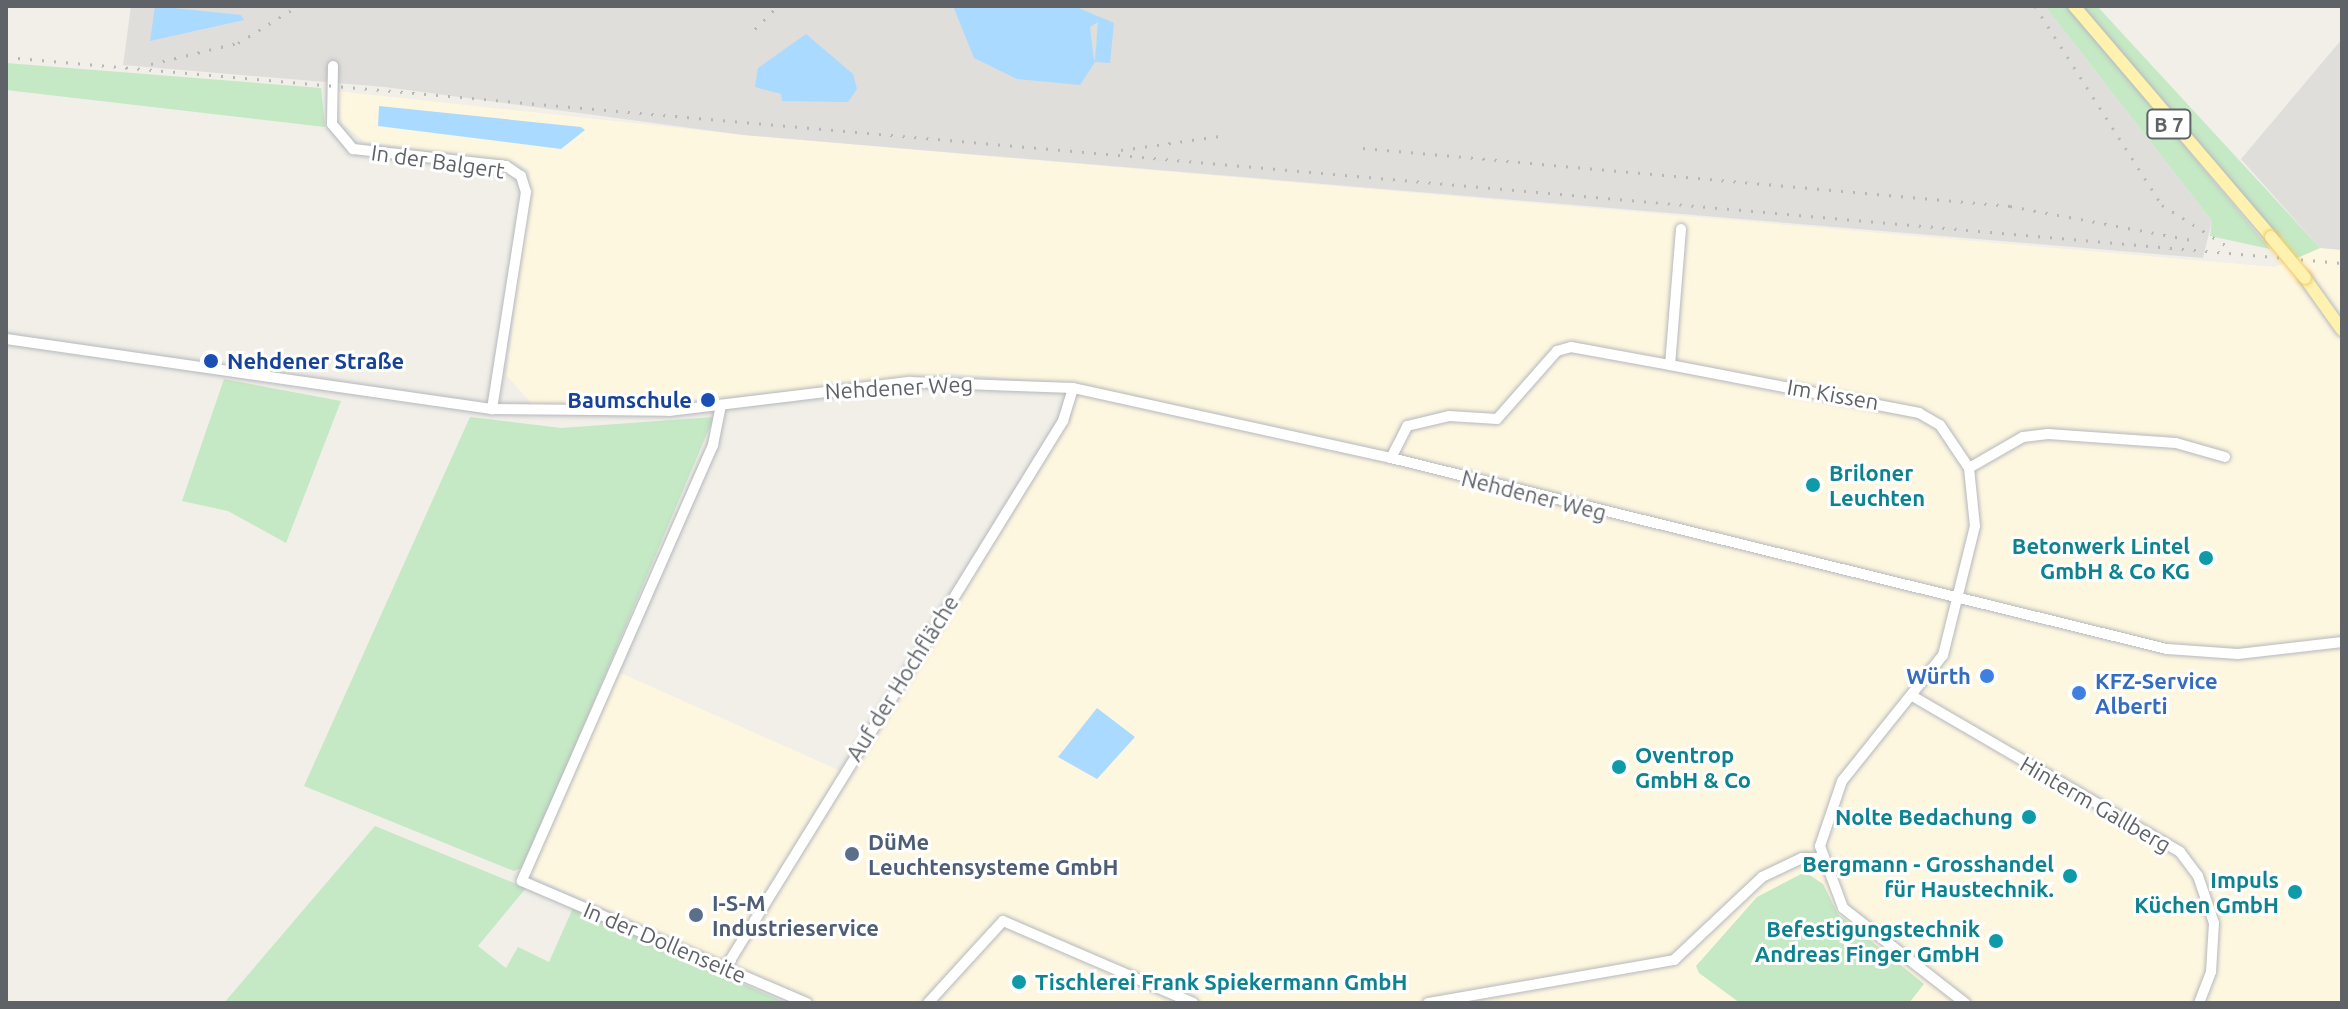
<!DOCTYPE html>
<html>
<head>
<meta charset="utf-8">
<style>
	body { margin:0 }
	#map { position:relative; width:2348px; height:1009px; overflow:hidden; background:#f1efe8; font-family:Ubuntu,sans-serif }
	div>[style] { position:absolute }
	.commercial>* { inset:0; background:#fef7e0 }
	.industrial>* { inset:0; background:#e0deda }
	.green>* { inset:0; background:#c5e8c5 }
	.water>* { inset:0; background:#aadaff }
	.roads { filter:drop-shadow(0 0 2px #b5b8bc) drop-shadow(0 0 2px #b5b8bc) }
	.minor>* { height:10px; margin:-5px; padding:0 5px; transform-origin:5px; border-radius:5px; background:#fff }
	.major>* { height:12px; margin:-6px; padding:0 6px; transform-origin:6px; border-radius:6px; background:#fff2af }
	.rail>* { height:3px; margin-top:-1.5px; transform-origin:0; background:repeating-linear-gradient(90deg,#b6b7b8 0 2px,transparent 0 12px) }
	.bridges { filter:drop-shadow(0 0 2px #f2c960) drop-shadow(0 0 2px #f2c960) }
	.major-bridge>* { height:12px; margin:-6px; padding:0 6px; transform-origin:6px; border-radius:6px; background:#fff2af }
	.dots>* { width:22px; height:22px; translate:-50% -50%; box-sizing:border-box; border:4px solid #fff; border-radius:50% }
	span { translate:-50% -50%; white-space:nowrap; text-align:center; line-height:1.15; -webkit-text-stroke:6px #fff; paint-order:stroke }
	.shield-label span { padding:2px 6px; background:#fff; border:2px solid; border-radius:6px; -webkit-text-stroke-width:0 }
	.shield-label { font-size:20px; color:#5f6368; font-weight:700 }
	.street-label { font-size:22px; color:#5f6368 }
	.transit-label { font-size:22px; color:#164399; font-weight:700 }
	.left { translate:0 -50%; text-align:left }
	.right { translate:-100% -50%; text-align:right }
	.culture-label { font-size:22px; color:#0d838f; font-weight:700 }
	.shop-label { font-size:22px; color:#366cbe; font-weight:700 }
	.service-label { font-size:22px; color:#4e5e75; font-weight:700 }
	.frame { position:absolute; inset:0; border:8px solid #5f6368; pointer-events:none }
</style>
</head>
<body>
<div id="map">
	<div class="commercial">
		<i style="clip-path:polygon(336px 91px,743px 135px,2275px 267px,2320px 248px,2342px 250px,2342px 1003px,815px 1003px,545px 882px,527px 873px,614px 670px,847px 774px,1072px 415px,1065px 383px,948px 373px,617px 410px,533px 405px,507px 376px,530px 171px,516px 162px,365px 142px,342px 123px)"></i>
	</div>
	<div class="industrial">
		<i style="clip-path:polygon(131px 6px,2045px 6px,2212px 221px,2203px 258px,743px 135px,385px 87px,123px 65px)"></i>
		<i style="clip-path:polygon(2342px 39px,2342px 250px,2320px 248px,2241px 159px)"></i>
	</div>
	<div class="green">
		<i style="clip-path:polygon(2045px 6px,2068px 6px,2270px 249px,2210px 236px,2212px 221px)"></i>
		<i style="clip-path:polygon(2081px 6px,2097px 6px,2320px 248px,2295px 259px)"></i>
		<i style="clip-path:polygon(6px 63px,321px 88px,325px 127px,6px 90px)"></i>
		<i style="clip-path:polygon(224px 379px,341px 401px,286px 543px,228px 511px,182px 501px)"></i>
		<i style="clip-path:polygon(470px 417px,561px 428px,714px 417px,524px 867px,514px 871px,304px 786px)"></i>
		<i style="clip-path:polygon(375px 826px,526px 888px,478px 946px,506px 968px,518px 947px,549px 962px,573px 908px,786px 1003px,224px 1003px)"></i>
		<i style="clip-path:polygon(1805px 872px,1823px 884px,1838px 914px,1924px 984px,1909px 1003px,1740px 1003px,1699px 973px,1696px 966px,1757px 897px)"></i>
	</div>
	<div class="water">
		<i style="clip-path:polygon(155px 6px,241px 15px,244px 20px,150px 41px)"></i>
		<i style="clip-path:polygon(evenodd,953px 6px,1074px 6px,1114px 23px,1110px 63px,1095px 62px,1080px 85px,1017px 79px,974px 58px,953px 6px,1098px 22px,1095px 60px,1094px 61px,1090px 27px,1098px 22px)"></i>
		<i style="clip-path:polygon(806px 34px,853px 74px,857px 89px,848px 102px,782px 101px,781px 94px,755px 87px,758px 68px)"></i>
		<i style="clip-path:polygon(379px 106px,581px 127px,585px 130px,561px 149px,378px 126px)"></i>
		<i style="clip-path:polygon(1097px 708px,1135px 737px,1097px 779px,1058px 757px)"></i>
	</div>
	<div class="roads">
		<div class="minor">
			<i style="left:333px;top:66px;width:58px;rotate:91deg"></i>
			<i style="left:332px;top:124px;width:33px;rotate:50deg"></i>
			<i style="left:353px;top:149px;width:154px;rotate:6.3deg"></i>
			<i style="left:506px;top:166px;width:18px;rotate:34deg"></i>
			<i style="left:521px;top:176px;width:17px;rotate:73deg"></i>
			<i style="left:526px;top:192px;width:220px;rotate:98.9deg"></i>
			<i style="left:1681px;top:229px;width:136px;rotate:94.6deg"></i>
			<i style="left:1670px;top:365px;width:254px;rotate:10.9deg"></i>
			<i style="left:1919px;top:413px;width:24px;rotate:30deg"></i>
			<i style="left:1940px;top:425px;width:52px;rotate:56deg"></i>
			<i style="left:1969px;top:468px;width:58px;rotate:84.1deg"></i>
			<i style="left:1975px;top:526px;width:133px;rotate:103.9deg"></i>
			<i style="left:1943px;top:655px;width:161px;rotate:128.7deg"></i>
			<i style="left:1842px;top:781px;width:69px;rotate:108.7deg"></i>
			<i style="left:1820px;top:846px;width:66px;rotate:69.6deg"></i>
			<i style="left:1843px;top:908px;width:155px;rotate:37.9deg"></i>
			<i style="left:6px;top:339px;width:491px;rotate:8.2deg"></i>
			<i style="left:492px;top:409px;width:177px;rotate:0.6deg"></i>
			<i style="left:669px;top:411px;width:243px;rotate:-6.9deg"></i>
			<i style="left:910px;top:382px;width:163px;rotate:2.1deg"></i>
			<i style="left:1073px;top:388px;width:326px;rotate:12.4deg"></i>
			<i style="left:1391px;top:458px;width:799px;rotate:13.83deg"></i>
			<i style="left:2167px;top:649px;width:71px;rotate:4deg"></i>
			<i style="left:2238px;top:654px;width:105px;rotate:-6.6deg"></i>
			<i style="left:721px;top:405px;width:41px;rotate:101.3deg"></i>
			<i style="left:713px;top:445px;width:476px;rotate:113.7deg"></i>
			<i style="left:522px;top:881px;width:310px;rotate:23.2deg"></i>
			<i style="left:1391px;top:458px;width:36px;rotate:-63deg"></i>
			<i style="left:1407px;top:426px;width:43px;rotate:-13.4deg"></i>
			<i style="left:1449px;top:416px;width:48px;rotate:3.6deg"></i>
			<i style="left:1497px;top:419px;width:91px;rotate:-48.6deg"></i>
			<i style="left:1557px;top:351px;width:15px;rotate:-16deg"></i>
			<i style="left:1571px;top:347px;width:101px;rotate:10.3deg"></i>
			<i style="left:1969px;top:468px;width:62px;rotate:-29.9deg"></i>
			<i style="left:2023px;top:437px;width:25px;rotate:-7deg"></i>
			<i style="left:2048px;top:434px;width:128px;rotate:4deg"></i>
			<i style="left:2176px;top:443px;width:51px;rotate:15.9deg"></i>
			<i style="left:1914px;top:697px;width:308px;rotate:30.2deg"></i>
			<i style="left:2180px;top:852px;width:30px;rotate:53deg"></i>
			<i style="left:2198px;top:876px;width:50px;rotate:71.2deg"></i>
			<i style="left:2214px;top:923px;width:49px;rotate:93.5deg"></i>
			<i style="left:2211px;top:972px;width:33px;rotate:111deg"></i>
			<i style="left:726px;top:967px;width:642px;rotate:-58.32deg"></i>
			<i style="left:1063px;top:421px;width:34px;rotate:-73deg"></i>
			<i style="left:928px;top:1003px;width:111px;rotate:-47.6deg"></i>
			<i style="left:1003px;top:921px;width:207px;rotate:23.3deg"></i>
			<i style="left:1428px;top:1003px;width:250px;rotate:-9.9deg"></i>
			<i style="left:1674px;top:960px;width:121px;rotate:-43.3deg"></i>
			<i style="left:1762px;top:877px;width:44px;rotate:-25.4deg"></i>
			<i style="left:1802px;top:858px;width:19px"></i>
		</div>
		<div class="major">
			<i style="left:2074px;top:6px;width:304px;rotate:49.5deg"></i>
			<i style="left:2305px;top:278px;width:64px;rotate:54.6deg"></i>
		</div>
	</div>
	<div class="rail">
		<i style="left:2035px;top:6px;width:236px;rotate:57.5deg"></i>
		<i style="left:2162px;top:205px;width:80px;rotate:32.3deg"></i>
		<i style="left:755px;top:29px;width:33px;rotate:-45deg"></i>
		<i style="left:6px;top:57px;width:2345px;rotate:5.04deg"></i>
		<i style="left:151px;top:64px;width:89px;rotate:-13.6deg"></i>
		<i style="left:238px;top:43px;width:70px;rotate:-31.7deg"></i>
		<i style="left:1363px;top:148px;width:650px;rotate:5.12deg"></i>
		<i style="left:2010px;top:206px;width:185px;rotate:10.6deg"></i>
		<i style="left:1121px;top:150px;width:100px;rotate:-8deg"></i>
	</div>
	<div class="bridges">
		<div class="major-bridge">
			<i style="left:2271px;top:237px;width:53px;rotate:50.3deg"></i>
		</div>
	</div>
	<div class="dots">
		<i style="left:211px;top:361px;background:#1a4fb4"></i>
		<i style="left:708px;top:400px;background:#1a4fb4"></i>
		<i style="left:1813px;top:485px;background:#0f9aa8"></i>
		<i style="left:2206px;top:558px;background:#0f9aa8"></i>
		<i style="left:1987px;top:676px;background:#3f7fe0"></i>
		<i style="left:2079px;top:693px;background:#3f7fe0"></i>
		<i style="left:1619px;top:767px;background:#0f9aa8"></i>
		<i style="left:2029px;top:817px;background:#0f9aa8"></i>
		<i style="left:852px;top:854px;background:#5c6f8a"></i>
		<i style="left:2070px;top:876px;background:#0f9aa8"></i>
		<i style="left:2295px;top:892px;background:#0f9aa8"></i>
		<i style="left:696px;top:915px;background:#5c6f8a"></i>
		<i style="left:1996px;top:941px;background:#0f9aa8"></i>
		<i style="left:1019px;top:982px;background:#0f9aa8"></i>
	</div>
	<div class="shield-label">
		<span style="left:2169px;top:124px">B 7</span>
	</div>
	<div class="street-label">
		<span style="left:438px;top:161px;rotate:8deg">In der Balgert</span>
		<span style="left:899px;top:387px;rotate:-3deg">Nehdener Weg</span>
		<span style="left:1833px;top:394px;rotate:10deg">Im Kissen</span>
		<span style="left:1534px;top:495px;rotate:14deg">Nehdener Weg</span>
		<span style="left:902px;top:678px;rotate:-58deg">Auf der Hochfläche</span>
		<span style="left:2096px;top:804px;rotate:30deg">Hinterm Gallberg</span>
		<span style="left:665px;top:942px;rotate:23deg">In der Dollenseite</span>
	</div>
	<div class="transit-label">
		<span class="left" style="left:227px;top:361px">Nehdener Straße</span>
		<span class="right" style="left:692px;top:400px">Baumschule</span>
	</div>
	<div class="culture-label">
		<span class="left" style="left:1829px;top:485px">Briloner<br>Leuchten</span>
		<span class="right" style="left:2190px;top:558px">Betonwerk Lintel<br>GmbH &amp; Co KG</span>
		<span class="left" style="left:1635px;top:767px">Oventrop<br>GmbH &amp; Co</span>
		<span class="right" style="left:2013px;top:817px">Nolte Bedachung</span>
		<span class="right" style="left:2054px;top:876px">Bergmann - Grosshandel<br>für Haustechnik.</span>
		<span class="right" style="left:2279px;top:892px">Impuls<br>Küchen GmbH</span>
		<span class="right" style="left:1980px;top:941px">Befestigungstechnik<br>Andreas Finger GmbH</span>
		<span class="left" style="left:1035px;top:982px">Tischlerei Frank Spiekermann GmbH</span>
	</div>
	<div class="shop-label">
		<span class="right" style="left:1971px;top:676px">Würth</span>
		<span class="left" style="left:2095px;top:693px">KFZ-Service<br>Alberti</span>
	</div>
	<div class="service-label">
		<span class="left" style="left:868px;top:854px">DüMe<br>Leuchtensysteme GmbH</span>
		<span class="left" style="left:712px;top:915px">I-S-M<br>Industrieservice</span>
	</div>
	<div class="frame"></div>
</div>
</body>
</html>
